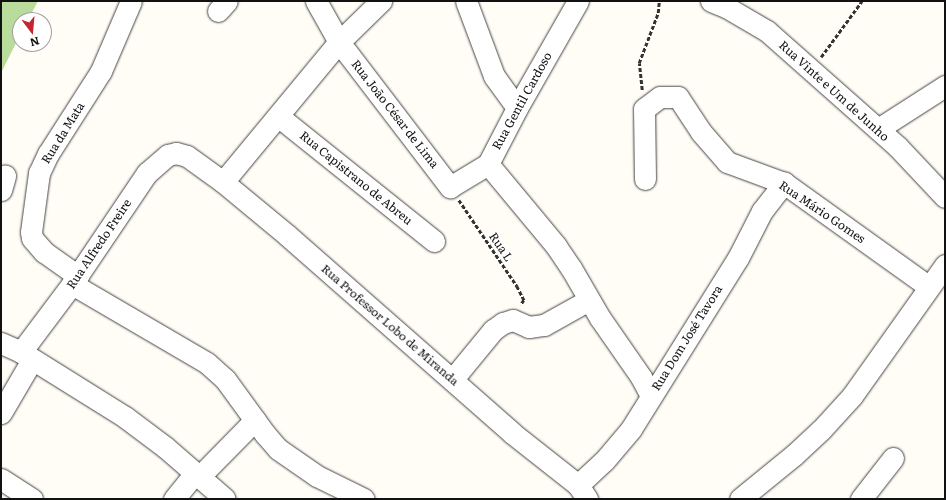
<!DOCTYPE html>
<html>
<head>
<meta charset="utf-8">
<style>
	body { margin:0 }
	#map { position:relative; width:946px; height:500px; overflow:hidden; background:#fffdf5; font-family:Literata,serif }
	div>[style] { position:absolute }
	.forest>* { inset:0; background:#b9dc9c }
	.path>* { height:2.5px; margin-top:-1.25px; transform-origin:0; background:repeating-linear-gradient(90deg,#333 0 4px,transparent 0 6px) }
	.roads { filter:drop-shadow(0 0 1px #444) drop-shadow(0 0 1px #444) }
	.minor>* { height:21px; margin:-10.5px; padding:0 10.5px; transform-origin:10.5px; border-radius:10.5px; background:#fff }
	span { translate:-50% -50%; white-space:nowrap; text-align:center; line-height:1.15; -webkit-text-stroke:4px #fff; paint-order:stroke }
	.street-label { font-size:12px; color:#111 }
	.frame { position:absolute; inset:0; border:2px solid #111; pointer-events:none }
	.north { position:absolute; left:12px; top:12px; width:40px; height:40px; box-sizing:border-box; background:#fff; border:1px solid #a0a0a0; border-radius:50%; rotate:164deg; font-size:11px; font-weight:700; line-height:16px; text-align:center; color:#111 }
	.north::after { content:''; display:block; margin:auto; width:14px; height:18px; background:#c4262e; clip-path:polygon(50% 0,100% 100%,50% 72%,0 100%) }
</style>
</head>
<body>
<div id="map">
	<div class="forest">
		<i style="clip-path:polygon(1px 1px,38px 1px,28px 20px,20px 20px,20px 35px,1px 73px)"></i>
	</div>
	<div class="path">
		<i style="left:821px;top:57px;width:69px;rotate:-53.8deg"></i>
		<i style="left:642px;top:90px;width:27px;rotate:-96deg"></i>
		<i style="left:639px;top:63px;width:53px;rotate:-69.2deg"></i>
		<i style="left:658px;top:13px;width:12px;rotate:-85deg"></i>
		<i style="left:459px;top:200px;width:104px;rotate:56deg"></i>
		<i style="left:517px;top:286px;width:16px;rotate:63deg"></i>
		<i style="left:524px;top:300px;width:6px;rotate:121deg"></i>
	</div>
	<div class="roads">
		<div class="minor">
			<i style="left:316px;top:1px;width:47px;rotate:60.7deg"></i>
			<i style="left:339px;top:42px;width:183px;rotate:52.6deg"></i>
			<i style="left:450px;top:187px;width:44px;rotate:-31.2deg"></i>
			<i style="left:488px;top:164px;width:63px;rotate:-62.6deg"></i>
			<i style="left:517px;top:108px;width:123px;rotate:-60.3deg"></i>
			<i style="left:466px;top:1px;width:80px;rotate:69.5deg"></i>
			<i style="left:494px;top:76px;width:39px;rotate:54deg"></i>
			<i style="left:711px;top:1px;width:16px;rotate:22deg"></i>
			<i style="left:726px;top:7px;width:48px;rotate:30.3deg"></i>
			<i style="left:767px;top:31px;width:174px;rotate:41.5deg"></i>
			<i style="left:897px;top:146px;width:70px;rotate:46.7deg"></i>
			<i style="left:218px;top:11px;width:13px;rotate:-48deg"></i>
			<i style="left:278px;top:116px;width:200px;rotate:38.7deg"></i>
			<i style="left:878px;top:129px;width:80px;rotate:-32.7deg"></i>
			<i style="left:488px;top:164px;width:107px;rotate:50.3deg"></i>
			<i style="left:556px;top:246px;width:27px;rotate:56deg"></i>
			<i style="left:571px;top:268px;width:58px;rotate:59.9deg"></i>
			<i style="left:600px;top:318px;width:72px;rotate:55.2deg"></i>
			<i style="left:641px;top:377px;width:21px;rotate:62deg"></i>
			<i style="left:645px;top:179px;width:70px;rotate:-90.8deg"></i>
			<i style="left:644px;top:109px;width:20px;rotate:-37deg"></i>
			<i style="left:660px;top:97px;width:18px"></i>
			<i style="left:678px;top:97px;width:42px;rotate:56.7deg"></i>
			<i style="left:701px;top:132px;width:40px;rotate:49deg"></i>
			<i style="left:727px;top:162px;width:61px;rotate:20.2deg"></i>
			<i style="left:784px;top:183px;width:178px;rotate:35.6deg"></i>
			<i style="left:223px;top:182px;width:182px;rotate:-50.4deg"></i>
			<i style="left:339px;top:42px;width:59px;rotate:-44.3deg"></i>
			<i style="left:1px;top:190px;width:15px;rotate:-74deg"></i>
			<i style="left:78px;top:276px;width:42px;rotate:-144.8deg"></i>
			<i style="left:44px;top:252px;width:18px;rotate:-131deg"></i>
			<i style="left:32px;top:238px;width:6px;rotate:-99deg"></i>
			<i style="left:31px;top:232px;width:60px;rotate:-82.3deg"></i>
			<i style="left:39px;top:173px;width:21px;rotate:-65deg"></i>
			<i style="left:48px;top:154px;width:98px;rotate:-57.4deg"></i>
			<i style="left:101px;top:71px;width:76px;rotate:-66.8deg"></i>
			<i style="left:72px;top:284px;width:156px;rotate:30.3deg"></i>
			<i style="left:207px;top:363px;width:24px;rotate:42deg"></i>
			<i style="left:225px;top:379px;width:68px;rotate:54deg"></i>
			<i style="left:265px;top:434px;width:20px;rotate:49deg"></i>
			<i style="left:278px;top:449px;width:47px;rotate:34.7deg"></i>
			<i style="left:317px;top:476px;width:52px;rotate:26.1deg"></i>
			<i style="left:1px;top:343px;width:22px;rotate:24deg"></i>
			<i style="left:21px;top:352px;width:123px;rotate:32deg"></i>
			<i style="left:125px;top:417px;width:50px;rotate:36.9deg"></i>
			<i style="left:165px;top:447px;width:79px;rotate:40.9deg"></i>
			<i style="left:21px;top:352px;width:85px;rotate:-53.1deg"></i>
			<i style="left:72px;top:284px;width:134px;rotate:-56deg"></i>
			<i style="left:147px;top:173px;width:28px;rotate:-41deg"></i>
			<i style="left:168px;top:155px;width:8px;rotate:-14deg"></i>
			<i style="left:176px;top:153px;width:11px;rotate:15deg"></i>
			<i style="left:187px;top:156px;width:44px;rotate:35.8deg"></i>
			<i style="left:223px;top:182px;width:83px;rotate:39.6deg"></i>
			<i style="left:287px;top:235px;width:300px;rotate:41.3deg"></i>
			<i style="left:512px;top:433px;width:84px;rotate:38.2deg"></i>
			<i style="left:578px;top:485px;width:17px;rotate:57deg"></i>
			<i style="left:452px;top:380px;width:65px;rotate:-50.6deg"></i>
			<i style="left:493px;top:330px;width:12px;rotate:-35deg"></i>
			<i style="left:503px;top:323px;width:10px;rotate:-17deg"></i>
			<i style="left:513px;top:320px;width:17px;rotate:24deg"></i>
			<i style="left:529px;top:327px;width:15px;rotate:-8deg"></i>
			<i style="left:544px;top:325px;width:51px;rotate:-29.1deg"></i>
			<i style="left:1px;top:413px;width:61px;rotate:-59.7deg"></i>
			<i style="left:199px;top:477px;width:80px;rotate:-45.5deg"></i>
			<i style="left:1px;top:479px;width:37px;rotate:33deg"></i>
			<i style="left:578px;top:485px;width:35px;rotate:-43deg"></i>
			<i style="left:604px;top:461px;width:42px;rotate:-49.8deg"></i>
			<i style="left:631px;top:429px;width:202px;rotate:-58deg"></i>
			<i style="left:738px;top:258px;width:53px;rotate:-62.9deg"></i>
			<i style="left:762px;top:211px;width:36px;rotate:-52deg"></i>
			<i style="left:174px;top:499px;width:33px;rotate:-51deg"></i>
			<i style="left:740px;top:499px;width:70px;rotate:-39.2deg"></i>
			<i style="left:794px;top:455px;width:37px;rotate:-43deg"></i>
			<i style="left:821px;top:430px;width:46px;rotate:-47.6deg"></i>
			<i style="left:852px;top:396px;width:161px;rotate:-54.6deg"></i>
			<i style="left:861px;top:499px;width:52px;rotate:-52deg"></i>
		</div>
	</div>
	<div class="street-label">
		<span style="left:834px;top:91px;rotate:42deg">Rua Vinte e Um de Junho</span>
		<span style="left:522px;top:101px;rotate:-61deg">Rua Gentil Cardoso</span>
		<span style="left:395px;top:114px;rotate:52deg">Rua João César de Lima</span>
		<span style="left:63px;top:133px;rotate:-58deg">Rua da Mata</span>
		<span style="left:356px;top:178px;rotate:39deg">Rua Capistrano de Abreu</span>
		<span style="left:822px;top:212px;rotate:34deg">Rua Mário Gomes</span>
		<span style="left:99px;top:244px;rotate:-56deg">Rua Alfredo Freire</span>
		<span style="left:501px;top:247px;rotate:56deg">Rua L</span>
		<span style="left:390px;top:325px;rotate:41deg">Rua Professor Lobo de Miranda</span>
		<span style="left:687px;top:338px;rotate:-58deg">Rua Dom José Tavora</span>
	</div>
	<div class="frame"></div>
	<div class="north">N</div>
</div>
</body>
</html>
